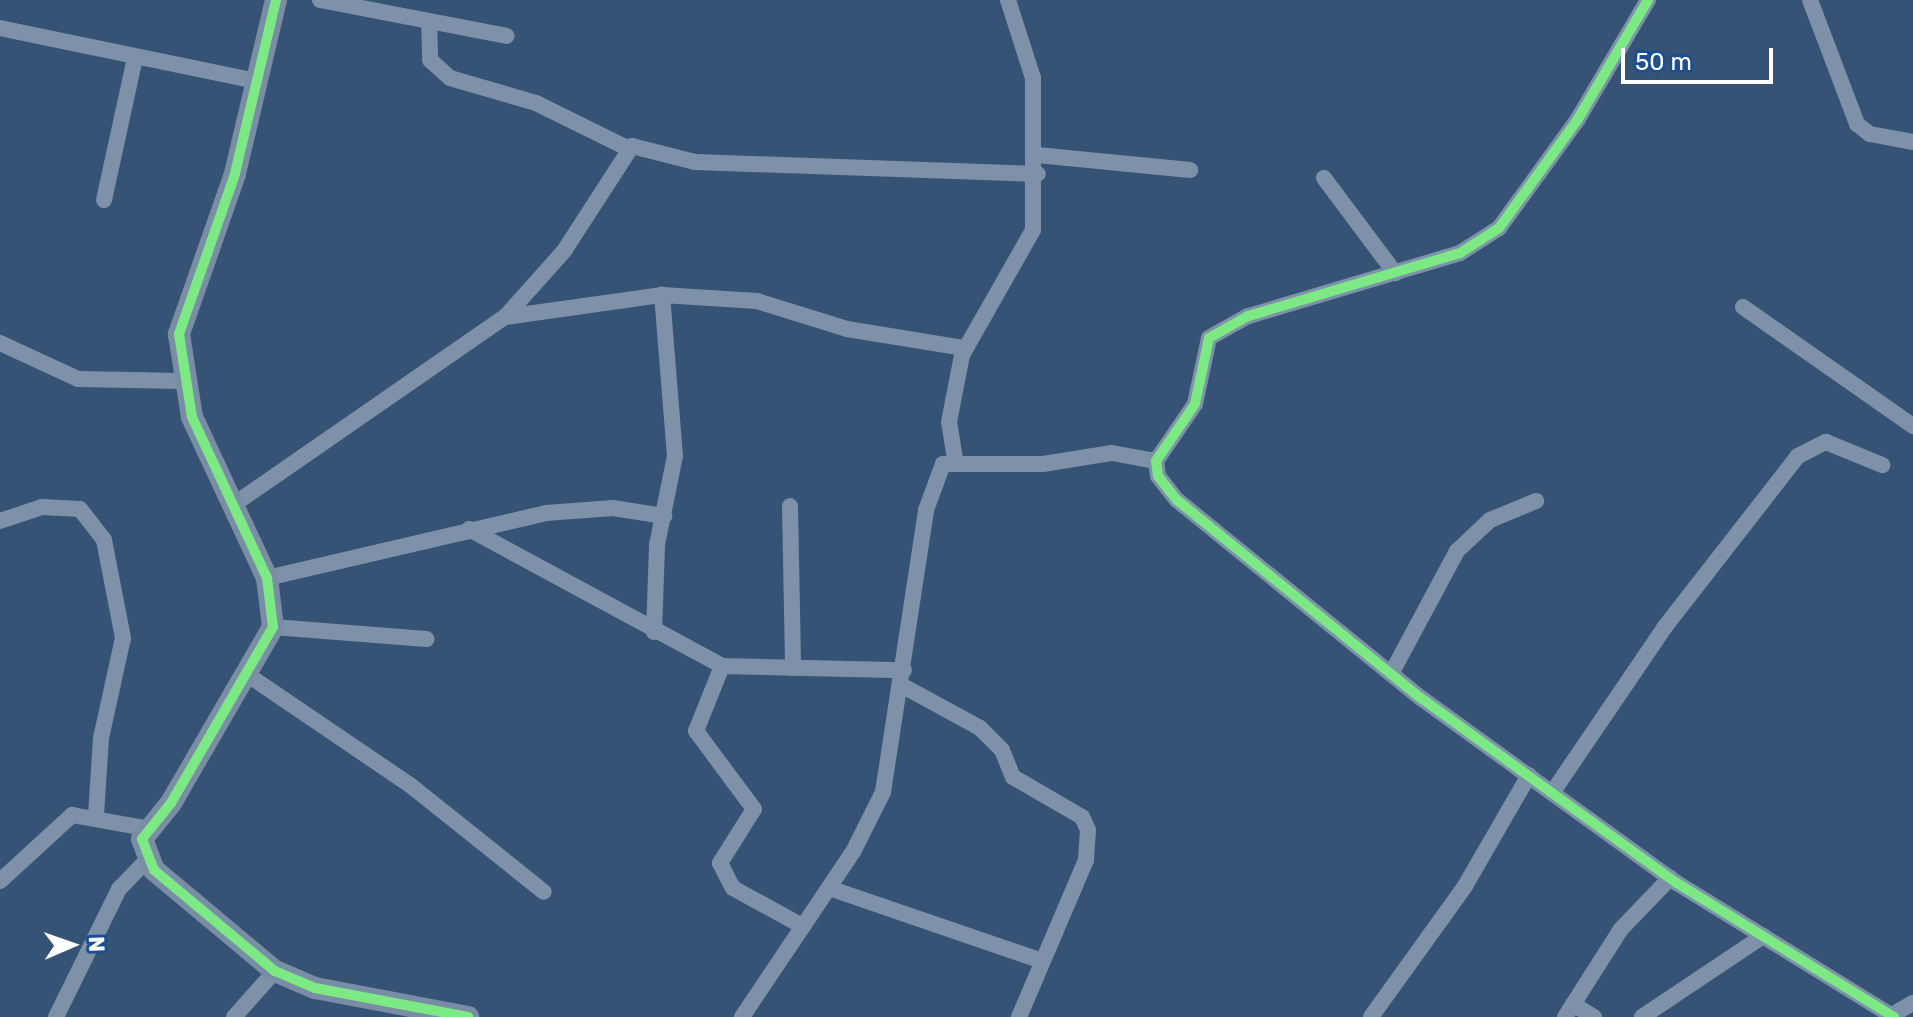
<!DOCTYPE html>
<html>
<head>
<meta charset="utf-8">
<style>
	body { margin:0 }
	#map { position:relative; width:1913px; height:1017px; overflow:hidden; background:#365274; font-family:Rubik,sans-serif }
	div>[style] { position:absolute }
	.street>* { height:16px; margin:-8px; padding:0 8px; transform-origin:8px; border-radius:8px; background:#7d92a8 }
	.secondary>* { height:22px; margin:-11px; padding:0 11px; transform-origin:11px; border-radius:11px; background:#798da4 }
	.cycleway>* { height:10px; margin:-5px; padding:0 5px; transform-origin:5px; border-radius:5px; background:#7ce984 }
	span { translate:-50% -50%; white-space:nowrap; text-align:center; line-height:1.15; -webkit-text-stroke:7px #1b4f8f; paint-order:stroke }
	.north { position:absolute; left:32px; top:905px; width:80px; height:80px; -webkit-text-stroke:6px #1b4f8f; paint-order:stroke; rotate:88deg; font-size:22px; font-weight:700; line-height:32px; text-align:center; color:#fff }
	.north::after { content:''; display:block; margin:auto; width:28px; height:36px; background:#fff; clip-path:polygon(50% 0,100% 100%,50% 72%,0 100%) }
	.scale { position:absolute; left:1621px; top:48px; width:152px; height:36px; box-sizing:border-box; border:4px solid #fff; border-top:0; padding-left:10px; font-size:24px; line-height:28px; white-space:nowrap; color:#fff; -webkit-text-stroke:6px #1b4f8f; paint-order:stroke }
</style>
</head>
<body>
<div id="map">
	<div class="street">
		<i style="left:320px;top:0;width:190px;rotate:10.9deg"></i>
		<i style="left:1648px;top:0;width:138px;rotate:120.5deg"></i>
		<i style="left:1578px;top:119px;width:135px;rotate:125.9deg"></i>
		<i style="left:1499px;top:228px;width:46px;rotate:147.3deg"></i>
		<i style="left:1460px;top:253px;width:221px;rotate:163.4deg"></i>
		<i style="left:1248px;top:316px;width:45px;rotate:150.6deg"></i>
		<i style="left:1209px;top:338px;width:67px;rotate:102deg"></i>
		<i style="left:1195px;top:404px;width:69px;rotate:124.4deg"></i>
		<i style="left:1156px;top:461px;width:15px;rotate:82deg"></i>
		<i style="left:1158px;top:476px;width:31px;rotate:52deg"></i>
		<i style="left:1177px;top:500px;width:314px;rotate:39.1deg"></i>
		<i style="left:1421px;top:698px;width:316px;rotate:35.9deg"></i>
		<i style="left:1677px;top:883px;width:255px;rotate:31.7deg"></i>
		<i style="left:1810px;top:0;width:133px;rotate:69.2deg"></i>
		<i style="left:1857px;top:124px;width:16px;rotate:38deg"></i>
		<i style="left:1870px;top:134px;width:44px;rotate:10.5deg"></i>
		<i style="left:429px;top:22px;width:38px;rotate:88deg"></i>
		<i style="left:430px;top:60px;width:27px;rotate:42deg"></i>
		<i style="left:450px;top:78px;width:90px;rotate:16.2deg"></i>
		<i style="left:536px;top:103px;width:102px;rotate:26.3deg"></i>
		<i style="left:0;top:28px;width:260px;rotate:11.7deg"></i>
		<i style="left:1037px;top:155px;width:154px;rotate:5.6deg"></i>
		<i style="left:1324px;top:178px;width:119px;rotate:53.2deg"></i>
		<i style="left:104px;top:200px;width:145px;rotate:-77.7deg"></i>
		<i style="left:1743px;top:307px;width:208px;rotate:35deg"></i>
		<i style="left:505px;top:317px;width:159px;rotate:-8deg"></i>
		<i style="left:662px;top:295px;width:95px;rotate:3.6deg"></i>
		<i style="left:757px;top:301px;width:94px;rotate:17.3deg"></i>
		<i style="left:847px;top:329px;width:119px;rotate:9.2deg"></i>
		<i style="left:0;top:343px;width:86px;rotate:24.8deg"></i>
		<i style="left:78px;top:379px;width:105px;rotate:1.1deg"></i>
		<i style="left:955px;top:459px;width:37px;rotate:-99deg"></i>
		<i style="left:949px;top:422px;width:68px;rotate:-79deg"></i>
		<i style="left:962px;top:355px;width:144px;rotate:-60.4deg"></i>
		<i style="left:1033px;top:230px;width:152px;rotate:-90deg"></i>
		<i style="left:1033px;top:78px;width:82px;rotate:-107.8deg"></i>
		<i style="left:233px;top:505px;width:331px;rotate:-34.7deg"></i>
		<i style="left:505px;top:317px;width:89px;rotate:-48.2deg"></i>
		<i style="left:564px;top:251px;width:125px;rotate:-57.1deg"></i>
		<i style="left:632px;top:146px;width:65px;rotate:14.3deg"></i>
		<i style="left:695px;top:162px;width:343px;rotate:2deg"></i>
		<i style="left:790px;top:506px;width:162px;rotate:88.9deg"></i>
		<i style="left:0;top:521px;width:44px;rotate:-18.4deg"></i>
		<i style="left:42px;top:507px;width:38px;rotate:3deg"></i>
		<i style="left:80px;top:509px;width:39px;rotate:52deg"></i>
		<i style="left:104px;top:540px;width:100px;rotate:79deg"></i>
		<i style="left:123px;top:638px;width:102px;rotate:102.4deg"></i>
		<i style="left:101px;top:738px;width:77px;rotate:93.7deg"></i>
		<i style="left:469px;top:529px;width:288px;rotate:28.4deg"></i>
		<i style="left:722px;top:666px;width:182px;rotate:1.3deg"></i>
		<i style="left:267px;top:578px;width:286px;rotate:-13.1deg"></i>
		<i style="left:546px;top:513px;width:67px;rotate:-4.3deg"></i>
		<i style="left:613px;top:508px;width:52px;rotate:8.9deg"></i>
		<i style="left:273px;top:627px;width:154px;rotate:4.5deg"></i>
		<i style="left:654px;top:632px;width:87px;rotate:-88deg"></i>
		<i style="left:657px;top:545px;width:91px;rotate:-78.6deg"></i>
		<i style="left:675px;top:456px;width:162px;rotate:-94.6deg"></i>
		<i style="left:722px;top:666px;width:70px;rotate:111.8deg"></i>
		<i style="left:696px;top:731px;width:97px;rotate:53.4deg"></i>
		<i style="left:754px;top:809px;width:64px;rotate:122.2deg"></i>
		<i style="left:720px;top:863px;width:28px;rotate:63deg"></i>
		<i style="left:733px;top:888px;width:79px;rotate:28.8deg"></i>
		<i style="left:1391px;top:674px;width:140px;rotate:-61.8deg"></i>
		<i style="left:1457px;top:551px;width:45px;rotate:-43.2deg"></i>
		<i style="left:1490px;top:520px;width:50px;rotate:-22.4deg"></i>
		<i style="left:248px;top:675px;width:196px;rotate:34.2deg"></i>
		<i style="left:410px;top:785px;width:171px;rotate:38.6deg"></i>
		<i style="left:903px;top:686px;width:88px;rotate:28.6deg"></i>
		<i style="left:980px;top:728px;width:31px;rotate:45deg"></i>
		<i style="left:1002px;top:750px;width:29px;rotate:68deg"></i>
		<i style="left:1013px;top:777px;width:80px;rotate:30.1deg"></i>
		<i style="left:1082px;top:817px;width:14px;rotate:65deg"></i>
		<i style="left:1088px;top:830px;width:30px;rotate:94deg"></i>
		<i style="left:1086px;top:860px;width:171px;rotate:113.1deg"></i>
		<i style="left:1552px;top:793px;width:199px;rotate:-55.8deg"></i>
		<i style="left:1664px;top:628px;width:218px;rotate:-52.1deg"></i>
		<i style="left:1798px;top:456px;width:31px;rotate:-27deg"></i>
		<i style="left:1826px;top:442px;width:61px;rotate:22.3deg"></i>
		<i style="left:0;top:881px;width:98px;rotate:-42.5deg"></i>
		<i style="left:72px;top:815px;width:73px;rotate:10.2deg"></i>
		<i style="left:829px;top:888px;width:225px;rotate:18.9deg"></i>
		<i style="left:1573px;top:1004px;width:25px;rotate:32deg"></i>
		<i style="left:1892px;top:1015px;width:24px;rotate:-30deg"></i>
		<i style="left:56px;top:1017px;width:143px;rotate:-63.8deg"></i>
		<i style="left:119px;top:889px;width:43px;rotate:-45.9deg"></i>
		<i style="left:234px;top:1017px;width:62px;rotate:-48.3deg"></i>
		<i style="left:742px;top:1017px;width:199px;rotate:-56.1deg"></i>
		<i style="left:853px;top:852px;width:67px;rotate:-63.4deg"></i>
		<i style="left:883px;top:792px;width:285px;rotate:-81.3deg"></i>
		<i style="left:926px;top:510px;width:49px;rotate:-69.7deg"></i>
		<i style="left:943px;top:464px;width:100px"></i>
		<i style="left:1043px;top:464px;width:70px;rotate:-9.1deg"></i>
		<i style="left:1112px;top:453px;width:45px;rotate:10.3deg"></i>
		<i style="left:1371px;top:1017px;width:161px;rotate:-54.3deg"></i>
		<i style="left:1465px;top:886px;width:128px;rotate:-60deg"></i>
		<i style="left:1565px;top:1017px;width:104px;rotate:-57.5deg"></i>
		<i style="left:1621px;top:929px;width:71px;rotate:-46.1deg"></i>
		<i style="left:1642px;top:1017px;width:146px;rotate:-33.8deg"></i>
	</div>
	<div class="secondary">
		<i style="left:276px;top:0;width:179px;rotate:103.3deg"></i>
		<i style="left:235px;top:174px;width:170px;rotate:109.3deg"></i>
		<i style="left:179px;top:334px;width:84px;rotate:81.1deg"></i>
		<i style="left:192px;top:417px;width:178px;rotate:65deg"></i>
		<i style="left:267px;top:578px;width:49px;rotate:83deg"></i>
		<i style="left:273px;top:627px;width:203px;rotate:120.1deg"></i>
		<i style="left:171px;top:803px;width:46px;rotate:128.9deg"></i>
		<i style="left:142px;top:839px;width:33px;rotate:69deg"></i>
		<i style="left:154px;top:870px;width:158px;rotate:39.9deg"></i>
		<i style="left:275px;top:971px;width:43px;rotate:23deg"></i>
		<i style="left:315px;top:988px;width:156px;rotate:10.7deg"></i>
	</div>
	<div class="cycleway">
		<i style="left:276px;top:0;width:179px;rotate:103.3deg"></i>
		<i style="left:235px;top:174px;width:170px;rotate:109.3deg"></i>
		<i style="left:179px;top:334px;width:84px;rotate:81.1deg"></i>
		<i style="left:192px;top:417px;width:178px;rotate:65deg"></i>
		<i style="left:267px;top:578px;width:49px;rotate:83deg"></i>
		<i style="left:273px;top:627px;width:203px;rotate:120.1deg"></i>
		<i style="left:171px;top:803px;width:46px;rotate:128.9deg"></i>
		<i style="left:142px;top:839px;width:33px;rotate:69deg"></i>
		<i style="left:154px;top:870px;width:158px;rotate:39.9deg"></i>
		<i style="left:275px;top:971px;width:43px;rotate:23deg"></i>
		<i style="left:315px;top:988px;width:156px;rotate:10.7deg"></i>
		<i style="left:1648px;top:0;width:138px;rotate:120.5deg"></i>
		<i style="left:1578px;top:119px;width:135px;rotate:125.9deg"></i>
		<i style="left:1499px;top:228px;width:46px;rotate:147.3deg"></i>
		<i style="left:1460px;top:253px;width:221px;rotate:163.4deg"></i>
		<i style="left:1248px;top:316px;width:45px;rotate:150.6deg"></i>
		<i style="left:1209px;top:338px;width:67px;rotate:102deg"></i>
		<i style="left:1195px;top:404px;width:69px;rotate:124.4deg"></i>
		<i style="left:1156px;top:461px;width:15px;rotate:82deg"></i>
		<i style="left:1158px;top:476px;width:31px;rotate:52deg"></i>
		<i style="left:1177px;top:500px;width:314px;rotate:39.1deg"></i>
		<i style="left:1421px;top:698px;width:316px;rotate:35.9deg"></i>
		<i style="left:1677px;top:883px;width:255px;rotate:31.7deg"></i>
	</div>
	<div class="north">N</div>
	<div class="scale">50 m</div>
</div>
</body>
</html>
